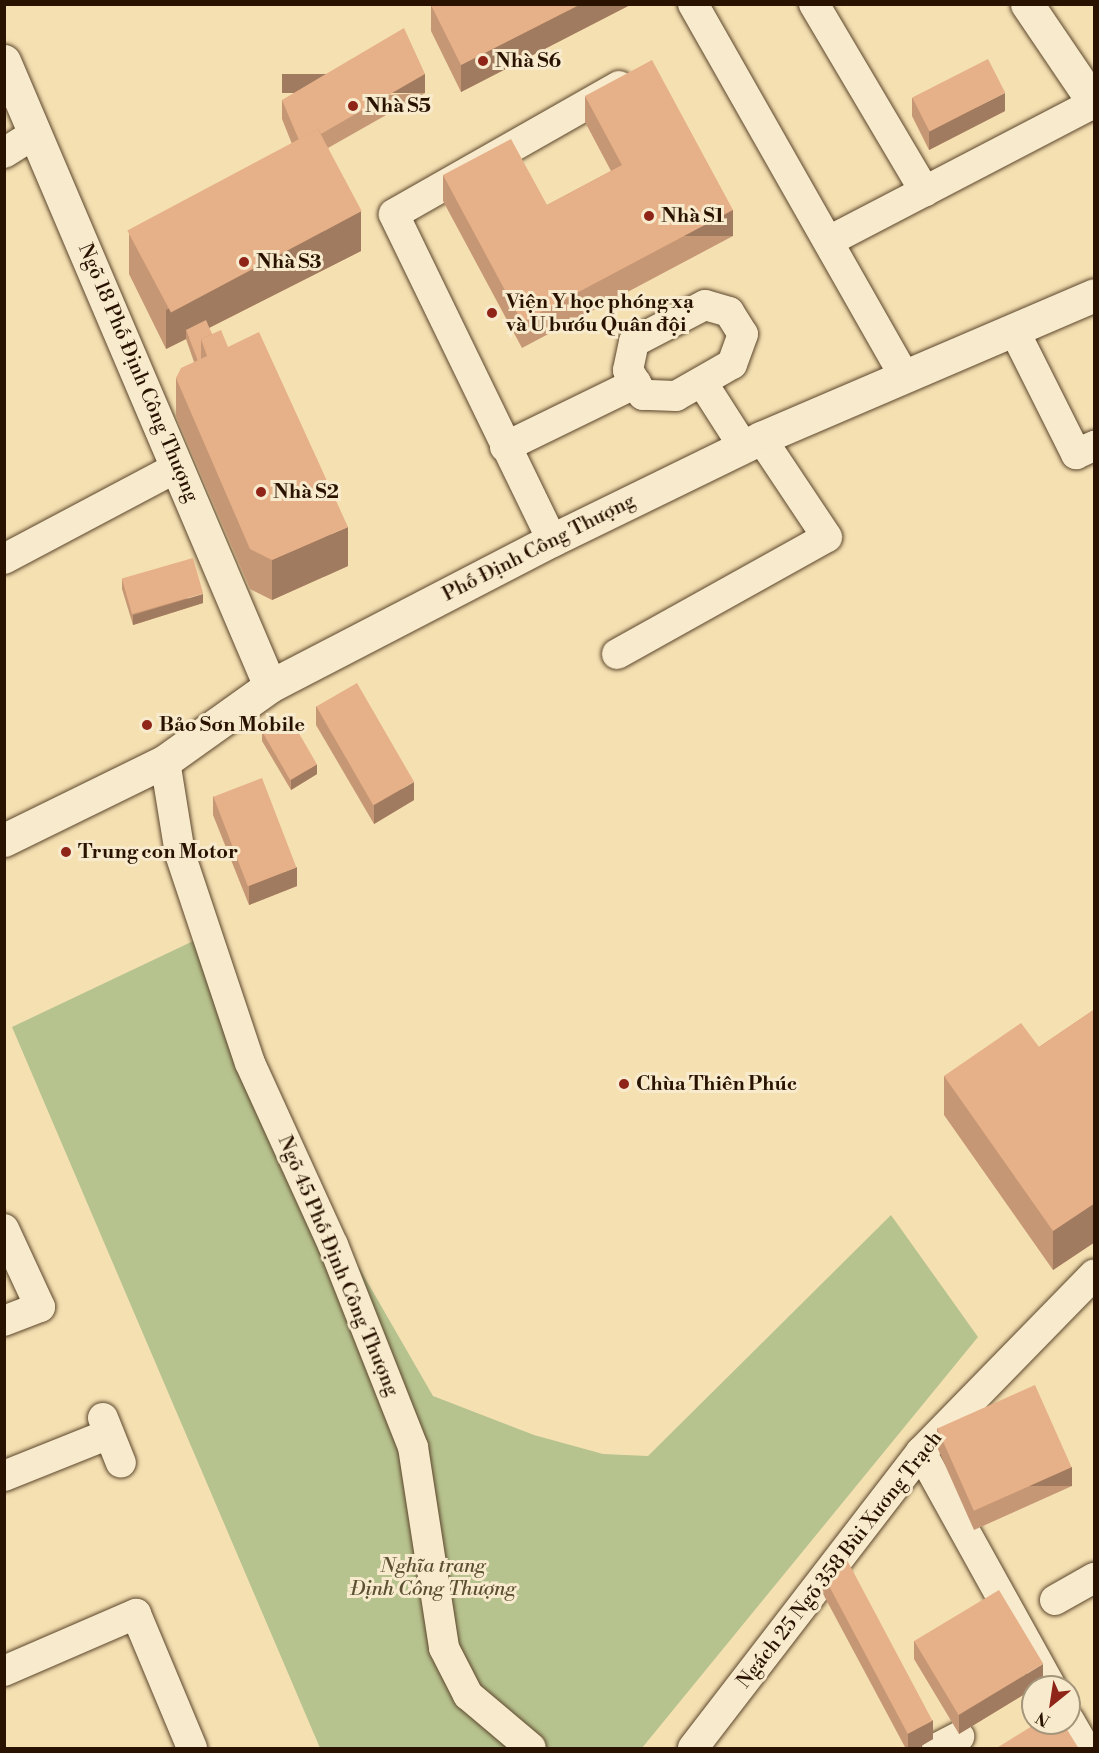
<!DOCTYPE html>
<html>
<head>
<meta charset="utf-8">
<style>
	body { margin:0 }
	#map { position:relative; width:1099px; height:1753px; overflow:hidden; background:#f5e0b2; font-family:"Libre Bodoni",serif }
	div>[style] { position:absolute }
	.green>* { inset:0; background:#b7c38f }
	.roads { filter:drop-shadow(0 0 2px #5c462c) drop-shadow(0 0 2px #5c462c) }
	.lane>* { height:30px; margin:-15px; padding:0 15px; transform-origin:15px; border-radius:15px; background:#f8ebcd }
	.street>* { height:33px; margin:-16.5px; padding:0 16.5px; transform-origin:16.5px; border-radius:16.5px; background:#f8ebcd }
	.secondary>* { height:33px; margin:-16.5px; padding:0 16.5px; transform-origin:16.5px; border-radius:16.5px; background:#f8ebcd }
	.wall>* { inset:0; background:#c69775 }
	.shaded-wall>* { inset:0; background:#a17b5f; transform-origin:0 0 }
	.building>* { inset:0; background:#e6b088; transform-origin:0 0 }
	.dots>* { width:16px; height:16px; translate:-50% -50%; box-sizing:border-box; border:3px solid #f8ebcd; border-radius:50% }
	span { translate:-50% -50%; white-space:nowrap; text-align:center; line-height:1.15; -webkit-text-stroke:6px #f8ebcd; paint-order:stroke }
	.poi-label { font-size:20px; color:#291300; font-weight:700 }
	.left { translate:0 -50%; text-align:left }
	.street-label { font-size:20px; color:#291300 }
	.park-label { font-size:20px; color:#5b5132; font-style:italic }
	.frame { position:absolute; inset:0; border:6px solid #291300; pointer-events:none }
	.north { position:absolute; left:1021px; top:1675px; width:60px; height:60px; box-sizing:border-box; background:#f8ebcd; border:2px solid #a5957b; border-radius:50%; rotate:210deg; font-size:16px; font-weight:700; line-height:24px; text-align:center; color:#291300 }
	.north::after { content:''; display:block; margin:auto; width:21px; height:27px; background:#8f2418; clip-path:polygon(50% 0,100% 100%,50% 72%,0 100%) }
</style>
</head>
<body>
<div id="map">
	<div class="green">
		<i style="clip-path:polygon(208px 934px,300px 1165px,433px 1396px,534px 1435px,603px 1454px,648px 1456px,891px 1215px,978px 1337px,642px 1748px,320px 1748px,12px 1027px)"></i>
	</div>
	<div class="roads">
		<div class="lane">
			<i style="left:693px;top:4px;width:425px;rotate:60.4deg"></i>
			<i style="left:814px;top:4px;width:218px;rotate:59.4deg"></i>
			<i style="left:4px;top:153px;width:34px;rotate:-32deg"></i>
			<i style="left:829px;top:241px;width:299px;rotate:-27.5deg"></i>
			<i style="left:705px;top:305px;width:25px;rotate:16deg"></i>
			<i style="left:729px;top:312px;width:26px;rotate:58deg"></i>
			<i style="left:743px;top:334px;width:32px;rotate:110deg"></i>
			<i style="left:732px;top:364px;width:64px;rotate:150.3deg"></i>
			<i style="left:676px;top:396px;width:33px;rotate:-178deg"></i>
			<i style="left:643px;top:395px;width:29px;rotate:-121deg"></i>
			<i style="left:628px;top:370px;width:29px;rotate:-78deg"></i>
			<i style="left:634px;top:342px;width:80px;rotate:-27.5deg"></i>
			<i style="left:1014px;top:330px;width:139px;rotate:63.4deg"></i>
			<i style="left:1076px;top:454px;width:20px;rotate:-24deg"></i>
			<i style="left:702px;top:382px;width:76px;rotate:57.4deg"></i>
			<i style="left:505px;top:447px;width:146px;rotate:-26deg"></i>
			<i style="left:552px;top:540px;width:362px;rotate:-115.9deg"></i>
			<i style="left:394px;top:214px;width:259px;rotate:-29.6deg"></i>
			<i style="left:4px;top:559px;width:197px;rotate:-27.9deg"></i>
			<i style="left:617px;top:654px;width:240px;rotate:-29.1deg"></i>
			<i style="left:827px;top:537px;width:119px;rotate:-123.7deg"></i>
			<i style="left:165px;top:761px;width:94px;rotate:80.8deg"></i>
			<i style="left:180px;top:854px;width:220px;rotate:71.5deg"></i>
			<i style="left:250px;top:1063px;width:200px;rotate:65.5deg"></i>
			<i style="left:333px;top:1245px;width:217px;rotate:68.4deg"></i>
			<i style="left:413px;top:1447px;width:203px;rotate:81.2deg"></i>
			<i style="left:444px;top:1648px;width:53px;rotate:62.9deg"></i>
			<i style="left:468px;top:1695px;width:82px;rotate:40.1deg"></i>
			<i style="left:4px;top:1229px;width:86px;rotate:65.2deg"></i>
			<i style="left:40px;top:1307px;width:39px;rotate:159deg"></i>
			<i style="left:103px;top:1418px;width:48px;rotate:68.2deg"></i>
			<i style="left:921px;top:1452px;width:269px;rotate:61deg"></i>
			<i style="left:4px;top:1476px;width:113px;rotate:-21.8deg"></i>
			<i style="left:1055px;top:1600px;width:45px;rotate:-29.4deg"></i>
			<i style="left:4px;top:1671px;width:144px;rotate:-23.4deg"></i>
			<i style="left:136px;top:1614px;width:145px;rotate:67.3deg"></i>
			<i style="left:1069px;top:1720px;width:32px;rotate:60deg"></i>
			<i style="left:693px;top:1748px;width:374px;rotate:-52.4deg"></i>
			<i style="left:921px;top:1452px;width:248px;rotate:-45.7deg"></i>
			<i style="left:937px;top:1748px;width:25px;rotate:-27deg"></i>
		</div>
		<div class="street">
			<i style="left:4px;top:61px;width:679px;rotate:66.95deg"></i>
		</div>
		<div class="secondary">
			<i style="left:1027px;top:4px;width:120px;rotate:55.9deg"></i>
			<i style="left:4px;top:840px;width:179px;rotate:-26.1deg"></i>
			<i style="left:165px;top:761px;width:129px;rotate:-35.5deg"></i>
			<i style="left:270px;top:686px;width:318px;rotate:-27.4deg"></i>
			<i style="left:552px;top:540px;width:233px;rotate:-26deg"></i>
			<i style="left:761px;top:438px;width:362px;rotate:-23.2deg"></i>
		</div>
	</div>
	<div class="wall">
		<i style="clip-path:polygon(632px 4px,461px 92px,431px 31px,431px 5px)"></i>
		<i style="clip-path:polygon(425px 93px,328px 148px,361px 251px,209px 328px,212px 334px,228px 347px,348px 566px,272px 600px,250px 589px,176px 417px,176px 378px,194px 362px,186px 339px,166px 349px,129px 274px,129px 234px,292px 144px,282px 119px,282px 100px)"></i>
		<i style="clip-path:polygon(585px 96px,733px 236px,522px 348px,443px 201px,443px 175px,547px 205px,611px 171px,585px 122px)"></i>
		<i style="clip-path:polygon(912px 98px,1005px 111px,929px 150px,912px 116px)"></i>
		<i style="clip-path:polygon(122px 579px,203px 603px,133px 625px,122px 589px)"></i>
		<i style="clip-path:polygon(316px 706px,414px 800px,374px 824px,316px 725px)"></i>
		<i style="clip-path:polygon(262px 732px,317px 774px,291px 790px,262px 741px)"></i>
		<i style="clip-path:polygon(213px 796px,297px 886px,249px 905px,213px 815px)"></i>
		<i style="clip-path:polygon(1095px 1009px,1095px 1242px,1053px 1270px,944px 1115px,944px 1076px,1039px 1047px)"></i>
		<i style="clip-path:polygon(937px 1428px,1072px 1486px,974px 1530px,937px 1447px)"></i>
		<i style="clip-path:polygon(822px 1573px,933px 1739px,916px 1749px,906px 1749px,822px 1592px)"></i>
		<i style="clip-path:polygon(914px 1641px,1043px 1683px,1036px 1687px,1033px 1687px,1033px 1689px,959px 1734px,914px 1659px)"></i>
	</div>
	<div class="shaded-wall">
		<i style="clip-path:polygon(581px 4px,632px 4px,461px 92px,461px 65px)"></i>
		<i style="left:425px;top:74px;width:19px;height:143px;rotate:90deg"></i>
		<i style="clip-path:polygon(1005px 93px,1005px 111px,929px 150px,929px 131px)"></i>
		<i style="left:733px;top:210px;width:26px;height:239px;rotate:90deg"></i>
		<i style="clip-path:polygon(361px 211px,361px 251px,189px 338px,186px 330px,186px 339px,166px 349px,166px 310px)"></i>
		<i style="clip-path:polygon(348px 527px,348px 566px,272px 600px,272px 560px)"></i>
		<i style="clip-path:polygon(203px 594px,203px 603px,133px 625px,133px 615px)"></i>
		<i style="clip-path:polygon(317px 764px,317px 774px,291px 790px,291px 780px)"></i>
		<i style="clip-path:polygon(414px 782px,414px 800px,374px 824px,374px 805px)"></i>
		<i style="clip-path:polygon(297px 867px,297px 886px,249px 905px,249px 886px)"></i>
		<i style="clip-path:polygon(1095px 1203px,1095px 1242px,1053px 1270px,1053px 1231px)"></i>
		<i style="left:1072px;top:1467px;width:19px;height:107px;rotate:90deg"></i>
		<i style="clip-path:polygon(1043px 1664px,1043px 1683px,1036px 1687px,1033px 1687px,1033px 1689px,959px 1734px,959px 1715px)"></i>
		<i style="clip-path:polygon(933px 1720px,933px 1739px,916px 1749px,908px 1749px,908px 1734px)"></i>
	</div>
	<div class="building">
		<i style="clip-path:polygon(432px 4px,581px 4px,461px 65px,431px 5px)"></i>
		<i style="clip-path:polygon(404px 28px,425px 74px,321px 134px,318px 129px,299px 140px,282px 100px)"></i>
		<i style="left:988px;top:59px;width:38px;height:85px;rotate:63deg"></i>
		<i style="clip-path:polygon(652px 60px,733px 210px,522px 322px,443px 175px,511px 139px,547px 205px,622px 165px,585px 96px)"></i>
		<i style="left:318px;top:129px;width:93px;height:216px;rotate:62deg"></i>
		<i style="clip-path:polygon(206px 320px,212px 334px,201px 339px,201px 359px,198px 361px,186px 330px)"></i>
		<i style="clip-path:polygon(221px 330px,228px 347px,259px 332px,348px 527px,272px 560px,250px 549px,176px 378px,181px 368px,207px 356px,201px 339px)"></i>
		<i style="left:193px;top:558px;width:37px;height:74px;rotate:74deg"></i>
		<i style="left:357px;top:683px;width:114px;height:47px;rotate:60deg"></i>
		<i style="left:289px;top:716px;width:56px;height:31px;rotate:60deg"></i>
		<i style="left:262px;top:778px;width:96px;height:52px;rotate:69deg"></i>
		<i style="clip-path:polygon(1095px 1009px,1095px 1203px,1053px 1231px,944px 1076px,1021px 1023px,1039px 1047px)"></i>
		<i style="left:1035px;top:1385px;width:90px;height:107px;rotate:66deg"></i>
		<i style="left:847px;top:1560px;width:182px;height:28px;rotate:62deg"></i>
		<i style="left:999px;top:1590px;width:86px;height:99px;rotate:59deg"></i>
		<i style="clip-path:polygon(1037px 1723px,1063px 1723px,1079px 1749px,995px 1749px)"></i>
	</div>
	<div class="dots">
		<i style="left:483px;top:61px;background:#8f2418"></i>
		<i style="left:353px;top:106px;background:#8f2418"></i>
		<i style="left:649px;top:216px;background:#8f2418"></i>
		<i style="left:244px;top:262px;background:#8f2418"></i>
		<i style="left:492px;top:313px;background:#8f2418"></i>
		<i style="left:261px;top:492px;background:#8f2418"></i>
		<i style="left:147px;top:725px;background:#8f2418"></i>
		<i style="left:66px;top:852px;background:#8f2418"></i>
		<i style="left:624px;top:1084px;background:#8f2418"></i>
	</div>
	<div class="poi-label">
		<span class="left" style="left:495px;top:61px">Nhà S6</span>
		<span class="left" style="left:365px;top:106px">Nhà S5</span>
		<span class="left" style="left:661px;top:216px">Nhà S1</span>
		<span class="left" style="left:256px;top:262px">Nhà S3</span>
		<span class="left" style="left:506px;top:314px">Viện Y học phóng xạ<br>và U bướu Quân đội</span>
		<span class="left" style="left:273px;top:492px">Nhà S2</span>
		<span class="left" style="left:159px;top:725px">Bảo Sơn Mobile</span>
		<span class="left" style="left:78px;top:852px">Trung con Motor</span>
		<span class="left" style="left:636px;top:1084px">Chùa Thiên Phúc</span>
	</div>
	<div class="street-label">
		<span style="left:138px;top:373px;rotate:67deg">Ngõ 18 Phố Định Công Thượng</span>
		<span style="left:539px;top:548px;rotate:-27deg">Phố Định Công Thượng</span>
		<span style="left:338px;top:1266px;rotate:67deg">Ngõ 45 Phố Định Công Thượng</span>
		<span style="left:840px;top:1560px;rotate:-52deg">Ngách 25 Ngõ 358 Bùi Xương Trạch</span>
	</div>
	<div class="park-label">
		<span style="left:433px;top:1578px">Nghĩa trang<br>Định Công Thượng</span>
	</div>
	<div class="frame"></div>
	<div class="north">N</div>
</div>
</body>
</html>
